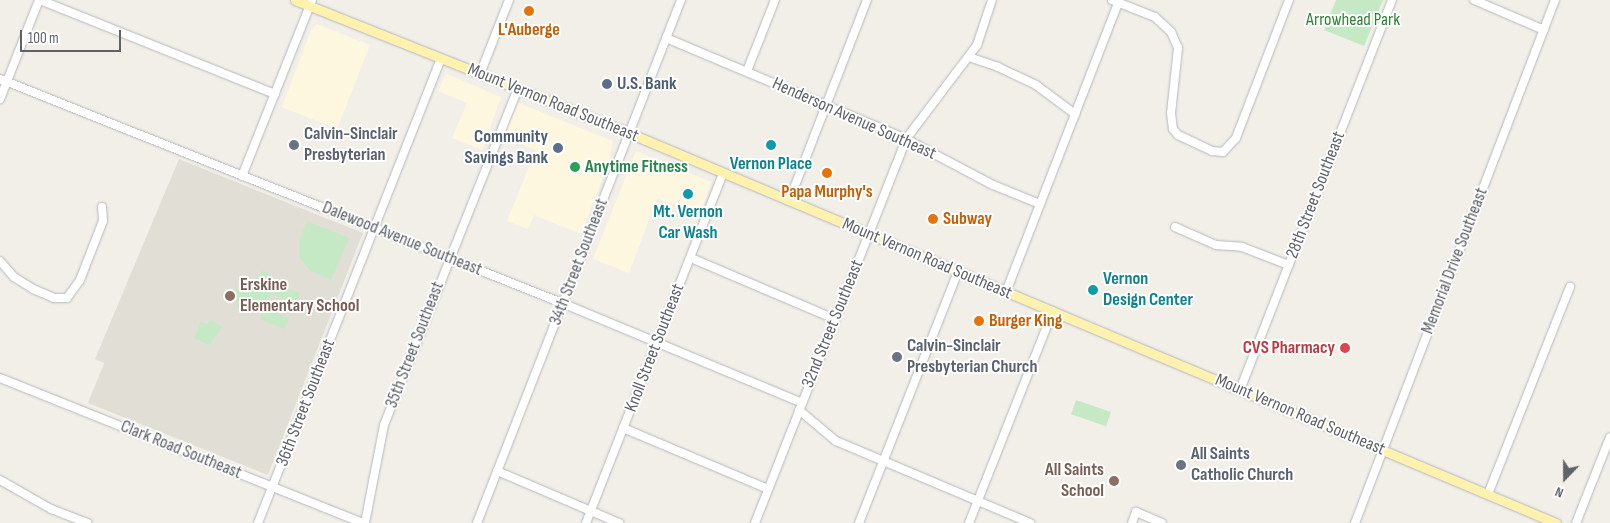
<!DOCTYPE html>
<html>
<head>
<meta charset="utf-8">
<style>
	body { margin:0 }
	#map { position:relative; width:1610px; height:523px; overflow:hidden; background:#f1efe8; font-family:"Sofia Sans Condensed",sans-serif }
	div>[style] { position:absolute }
	.commercial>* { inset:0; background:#fef7e0 }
	.education>* { inset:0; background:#e1ded6 }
	.green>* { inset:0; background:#c5e8c5; transform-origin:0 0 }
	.roads { filter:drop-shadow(0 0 1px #b5b8bc) drop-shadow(0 0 1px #b5b8bc) }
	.minor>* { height:8px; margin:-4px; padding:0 4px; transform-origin:4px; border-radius:4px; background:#fff }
	.major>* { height:9px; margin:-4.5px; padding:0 4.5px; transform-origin:4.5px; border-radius:4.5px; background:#fff2af }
	.dots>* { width:14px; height:14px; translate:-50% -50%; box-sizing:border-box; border:2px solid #fff; border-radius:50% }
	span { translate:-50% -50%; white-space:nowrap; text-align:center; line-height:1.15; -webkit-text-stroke:4px #fff; paint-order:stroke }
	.park-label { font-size:18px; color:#348238 }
	.food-label { font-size:18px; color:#c56008; font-weight:700 }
	.left { translate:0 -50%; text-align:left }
	.service-label { font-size:18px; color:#4e5e75; font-weight:700 }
	.right { translate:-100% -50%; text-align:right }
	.street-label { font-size:18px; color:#5f6368 }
	.worship-label { font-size:18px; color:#5b616d; font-weight:700 }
	.culture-label { font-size:18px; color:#0d838f; font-weight:700 }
	.leisure-label { font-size:18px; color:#27864d; font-weight:700 }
	.education-label { font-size:18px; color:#785e54; font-weight:700 }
	.health-label { font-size:18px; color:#be3a42; font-weight:700 }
	.north { position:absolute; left:1540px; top:453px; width:50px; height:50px; -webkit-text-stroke:4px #fff; paint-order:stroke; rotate:202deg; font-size:14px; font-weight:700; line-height:20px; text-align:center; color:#5f6368 }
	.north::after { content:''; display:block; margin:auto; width:18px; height:22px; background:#5f6368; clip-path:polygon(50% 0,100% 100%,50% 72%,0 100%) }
	.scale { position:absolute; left:20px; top:30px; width:101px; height:22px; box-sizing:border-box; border:2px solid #5f6368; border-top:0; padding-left:6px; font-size:15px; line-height:18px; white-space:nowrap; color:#5f6368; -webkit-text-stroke:4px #fff; paint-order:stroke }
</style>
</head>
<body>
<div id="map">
	<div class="commercial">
		<i style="clip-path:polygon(317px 24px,370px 45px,337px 129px,282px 107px,311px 30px)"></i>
		<i style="clip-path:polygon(446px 74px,501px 97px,482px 150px,452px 138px,467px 103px,438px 91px)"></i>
		<i style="clip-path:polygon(518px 103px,613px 141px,608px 164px,581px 234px,534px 215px,528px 229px,507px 221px,536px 150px,503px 137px)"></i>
		<i style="clip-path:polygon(636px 151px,711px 182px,700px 215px,657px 198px,629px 273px,593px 259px)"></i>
	</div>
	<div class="education">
		<i style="clip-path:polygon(179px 159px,363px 233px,268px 475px,88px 403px,104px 363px,95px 359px)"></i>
	</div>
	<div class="green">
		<i style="clip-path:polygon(1336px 0,1383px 0,1364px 46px,1324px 30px)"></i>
		<i style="clip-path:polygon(307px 221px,349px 238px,331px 280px,311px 271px,299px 258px,299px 242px)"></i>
		<i style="clip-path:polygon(263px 271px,270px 274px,275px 283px,300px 293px,295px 304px,270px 294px,265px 308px,289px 318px,284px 329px,260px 319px,264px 309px,250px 303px,246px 312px,239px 310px,233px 292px,235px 289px,243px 292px)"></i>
		<i style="clip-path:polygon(210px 319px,222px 327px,210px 345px,194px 338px,201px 322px,208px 324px)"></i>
		<i style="left:1076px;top:400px;width:37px;height:15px;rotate:19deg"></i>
	</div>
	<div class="roads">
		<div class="minor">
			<i style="left:40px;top:0;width:253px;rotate:21.8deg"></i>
			<i style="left:1112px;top:0;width:46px;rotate:21.6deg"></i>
			<i style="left:1155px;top:17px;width:22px;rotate:43deg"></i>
			<i style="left:1171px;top:32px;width:17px;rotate:66deg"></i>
			<i style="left:1178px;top:48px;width:65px;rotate:96.1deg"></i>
			<i style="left:1171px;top:113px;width:16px;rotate:83deg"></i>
			<i style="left:1173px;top:129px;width:8px;rotate:50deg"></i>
			<i style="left:1178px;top:135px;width:38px;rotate:25deg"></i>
			<i style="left:1212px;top:151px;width:11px;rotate:5deg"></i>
			<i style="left:1223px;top:152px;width:19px;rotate:-47deg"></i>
			<i style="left:1236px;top:138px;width:148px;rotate:-69deg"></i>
			<i style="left:1474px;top:0;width:76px;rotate:23.2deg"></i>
			<i style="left:666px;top:38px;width:260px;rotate:22.8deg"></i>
			<i style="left:906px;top:139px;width:98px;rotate:27.9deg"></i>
			<i style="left:993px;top:185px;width:51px;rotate:22deg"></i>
			<i style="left:969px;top:57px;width:31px;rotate:19deg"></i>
			<i style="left:998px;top:67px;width:42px;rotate:25.3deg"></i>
			<i style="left:1036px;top:85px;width:49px;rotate:36.6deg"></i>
			<i style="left:747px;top:71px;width:76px;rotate:-68.5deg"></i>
			<i style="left:480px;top:74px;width:79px;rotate:-68.6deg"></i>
			<i style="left:0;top:79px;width:605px;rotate:21.73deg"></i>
			<i style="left:562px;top:303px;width:260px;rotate:22.6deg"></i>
			<i style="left:0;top:99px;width:106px;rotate:-68.5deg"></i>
			<i style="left:242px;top:176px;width:189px;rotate:-68.3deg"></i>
			<i style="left:789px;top:201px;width:216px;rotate:-68.8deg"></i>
			<i style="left:1175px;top:227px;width:45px;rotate:23.7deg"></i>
			<i style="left:1216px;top:245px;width:26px;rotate:4deg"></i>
			<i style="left:1242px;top:247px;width:50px;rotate:21deg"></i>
			<i style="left:691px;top:258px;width:156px;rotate:23deg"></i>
			<i style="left:0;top:261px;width:21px;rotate:49deg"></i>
			<i style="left:14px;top:277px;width:22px;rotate:32deg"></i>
			<i style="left:33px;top:289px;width:23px;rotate:23deg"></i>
			<i style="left:54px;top:298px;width:13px"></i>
			<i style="left:67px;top:298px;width:22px;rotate:-54deg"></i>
			<i style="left:80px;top:280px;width:63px;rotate:-68.7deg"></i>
			<i style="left:103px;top:221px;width:14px;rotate:-94deg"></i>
			<i style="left:1006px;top:292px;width:313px;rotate:-68.8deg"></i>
			<i style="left:0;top:378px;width:390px;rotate:21.8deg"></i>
			<i style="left:1240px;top:390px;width:419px;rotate:-68.7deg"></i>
			<i style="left:799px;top:410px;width:48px;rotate:40deg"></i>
			<i style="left:836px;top:441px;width:211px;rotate:22.9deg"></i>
			<i style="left:623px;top:428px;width:157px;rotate:22.8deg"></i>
			<i style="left:497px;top:471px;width:133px;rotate:23.1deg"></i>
			<i style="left:0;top:480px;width:59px;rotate:29.6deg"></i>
			<i style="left:51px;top:509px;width:39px;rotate:21deg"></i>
			<i style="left:1488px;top:494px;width:223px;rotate:-68.4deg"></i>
			<i style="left:258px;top:523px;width:499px;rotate:-68.5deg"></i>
			<i style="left:365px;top:523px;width:100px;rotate:-79deg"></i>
			<i style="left:384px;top:425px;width:362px;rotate:-68.3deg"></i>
			<i style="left:477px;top:523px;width:561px;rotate:-68.69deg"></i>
			<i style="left:586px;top:523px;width:375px;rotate:-68.6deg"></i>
			<i style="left:755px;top:523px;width:413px;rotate:-68.5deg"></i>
			<i style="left:906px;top:139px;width:118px;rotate:-52.9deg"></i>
			<i style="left:977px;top:45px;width:47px;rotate:-71.6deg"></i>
			<i style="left:859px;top:523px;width:270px;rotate:-68.5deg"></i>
			<i style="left:969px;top:523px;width:228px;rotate:-68.4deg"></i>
			<i style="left:1132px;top:523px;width:12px;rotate:-70deg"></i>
			<i style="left:1136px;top:512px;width:28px;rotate:23deg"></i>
			<i style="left:1355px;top:523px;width:560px;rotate:-69.07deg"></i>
			<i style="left:1576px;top:523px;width:92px;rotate:-68.4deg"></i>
		</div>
		<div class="major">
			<i style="left:295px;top:0;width:360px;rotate:21.7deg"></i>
			<i style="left:629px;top:133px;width:1006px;rotate:22.82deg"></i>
		</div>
	</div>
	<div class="dots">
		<i style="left:529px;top:11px;background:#e8710a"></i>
		<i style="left:607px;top:84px;background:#5c6f8a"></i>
		<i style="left:294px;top:145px;background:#6b7280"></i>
		<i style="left:771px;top:145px;background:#0f9aa8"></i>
		<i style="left:558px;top:148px;background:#5c6f8a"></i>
		<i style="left:575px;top:167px;background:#2e9e5b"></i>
		<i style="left:827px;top:173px;background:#e8710a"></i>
		<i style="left:688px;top:194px;background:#0f9aa8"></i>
		<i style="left:933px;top:219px;background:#e8710a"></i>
		<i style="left:1093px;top:290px;background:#0f9aa8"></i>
		<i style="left:230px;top:296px;background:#8d6e63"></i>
		<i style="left:979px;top:321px;background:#e8710a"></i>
		<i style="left:1345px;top:348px;background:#e0444e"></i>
		<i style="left:897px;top:357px;background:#6b7280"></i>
		<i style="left:1181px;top:465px;background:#6b7280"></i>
		<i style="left:1114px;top:481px;background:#8d6e63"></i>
	</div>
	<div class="park-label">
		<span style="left:1353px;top:20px">Arrowhead Park</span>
	</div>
	<div class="food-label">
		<span style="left:529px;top:30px">L'Auberge</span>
		<span style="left:827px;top:192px">Papa Murphy's</span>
		<span class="left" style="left:943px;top:219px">Subway</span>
		<span class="left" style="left:989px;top:321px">Burger King</span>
	</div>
	<div class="service-label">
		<span class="left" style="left:617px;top:84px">U.S. Bank</span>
		<span class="right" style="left:548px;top:148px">Community<br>Savings Bank</span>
	</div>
	<div class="street-label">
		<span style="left:553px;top:103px;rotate:22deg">Mount Vernon Road Southeast</span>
		<span style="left:854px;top:119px;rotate:24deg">Henderson Avenue Southeast</span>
		<span style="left:1316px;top:195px;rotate:-69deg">28th Street Southeast</span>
		<span style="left:402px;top:239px;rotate:22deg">Dalewood Avenue Southeast</span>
		<span style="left:927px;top:259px;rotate:23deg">Mount Vernon Road Southeast</span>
		<span style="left:1455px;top:261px;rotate:-69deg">Memorial Drive Southeast</span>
		<span style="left:579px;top:262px;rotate:-69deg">34th Street Southeast</span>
		<span style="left:833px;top:324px;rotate:-68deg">32nd Street Southeast</span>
		<span style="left:415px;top:345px;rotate:-69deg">35th Street Southeast</span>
		<span style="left:655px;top:348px;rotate:-69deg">Knoll Street Southeast</span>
		<span style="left:306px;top:403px;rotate:-69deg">36th Street Southeast</span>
		<span style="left:1300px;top:415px;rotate:23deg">Mount Vernon Road Southeast</span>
		<span style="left:181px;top:450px;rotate:22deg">Clark Road Southeast</span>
	</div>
	<div class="worship-label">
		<span class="left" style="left:304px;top:145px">Calvin-Sinclair<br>Presbyterian</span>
		<span class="left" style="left:907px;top:357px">Calvin-Sinclair<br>Presbyterian Church</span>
		<span class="left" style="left:1191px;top:465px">All Saints<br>Catholic Church</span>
	</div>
	<div class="culture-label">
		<span style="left:771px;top:164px">Vernon Place</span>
		<span style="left:688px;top:223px">Mt. Vernon<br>Car Wash</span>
		<span class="left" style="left:1103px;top:290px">Vernon<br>Design Center</span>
	</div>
	<div class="leisure-label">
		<span class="left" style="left:585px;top:167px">Anytime Fitness</span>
	</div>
	<div class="education-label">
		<span class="left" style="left:240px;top:296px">Erskine<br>Elementary School</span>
		<span class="right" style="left:1104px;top:481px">All Saints<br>School</span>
	</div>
	<div class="health-label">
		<span class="right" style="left:1335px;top:348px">CVS Pharmacy</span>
	</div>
	<div class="north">N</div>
	<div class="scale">100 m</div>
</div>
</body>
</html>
